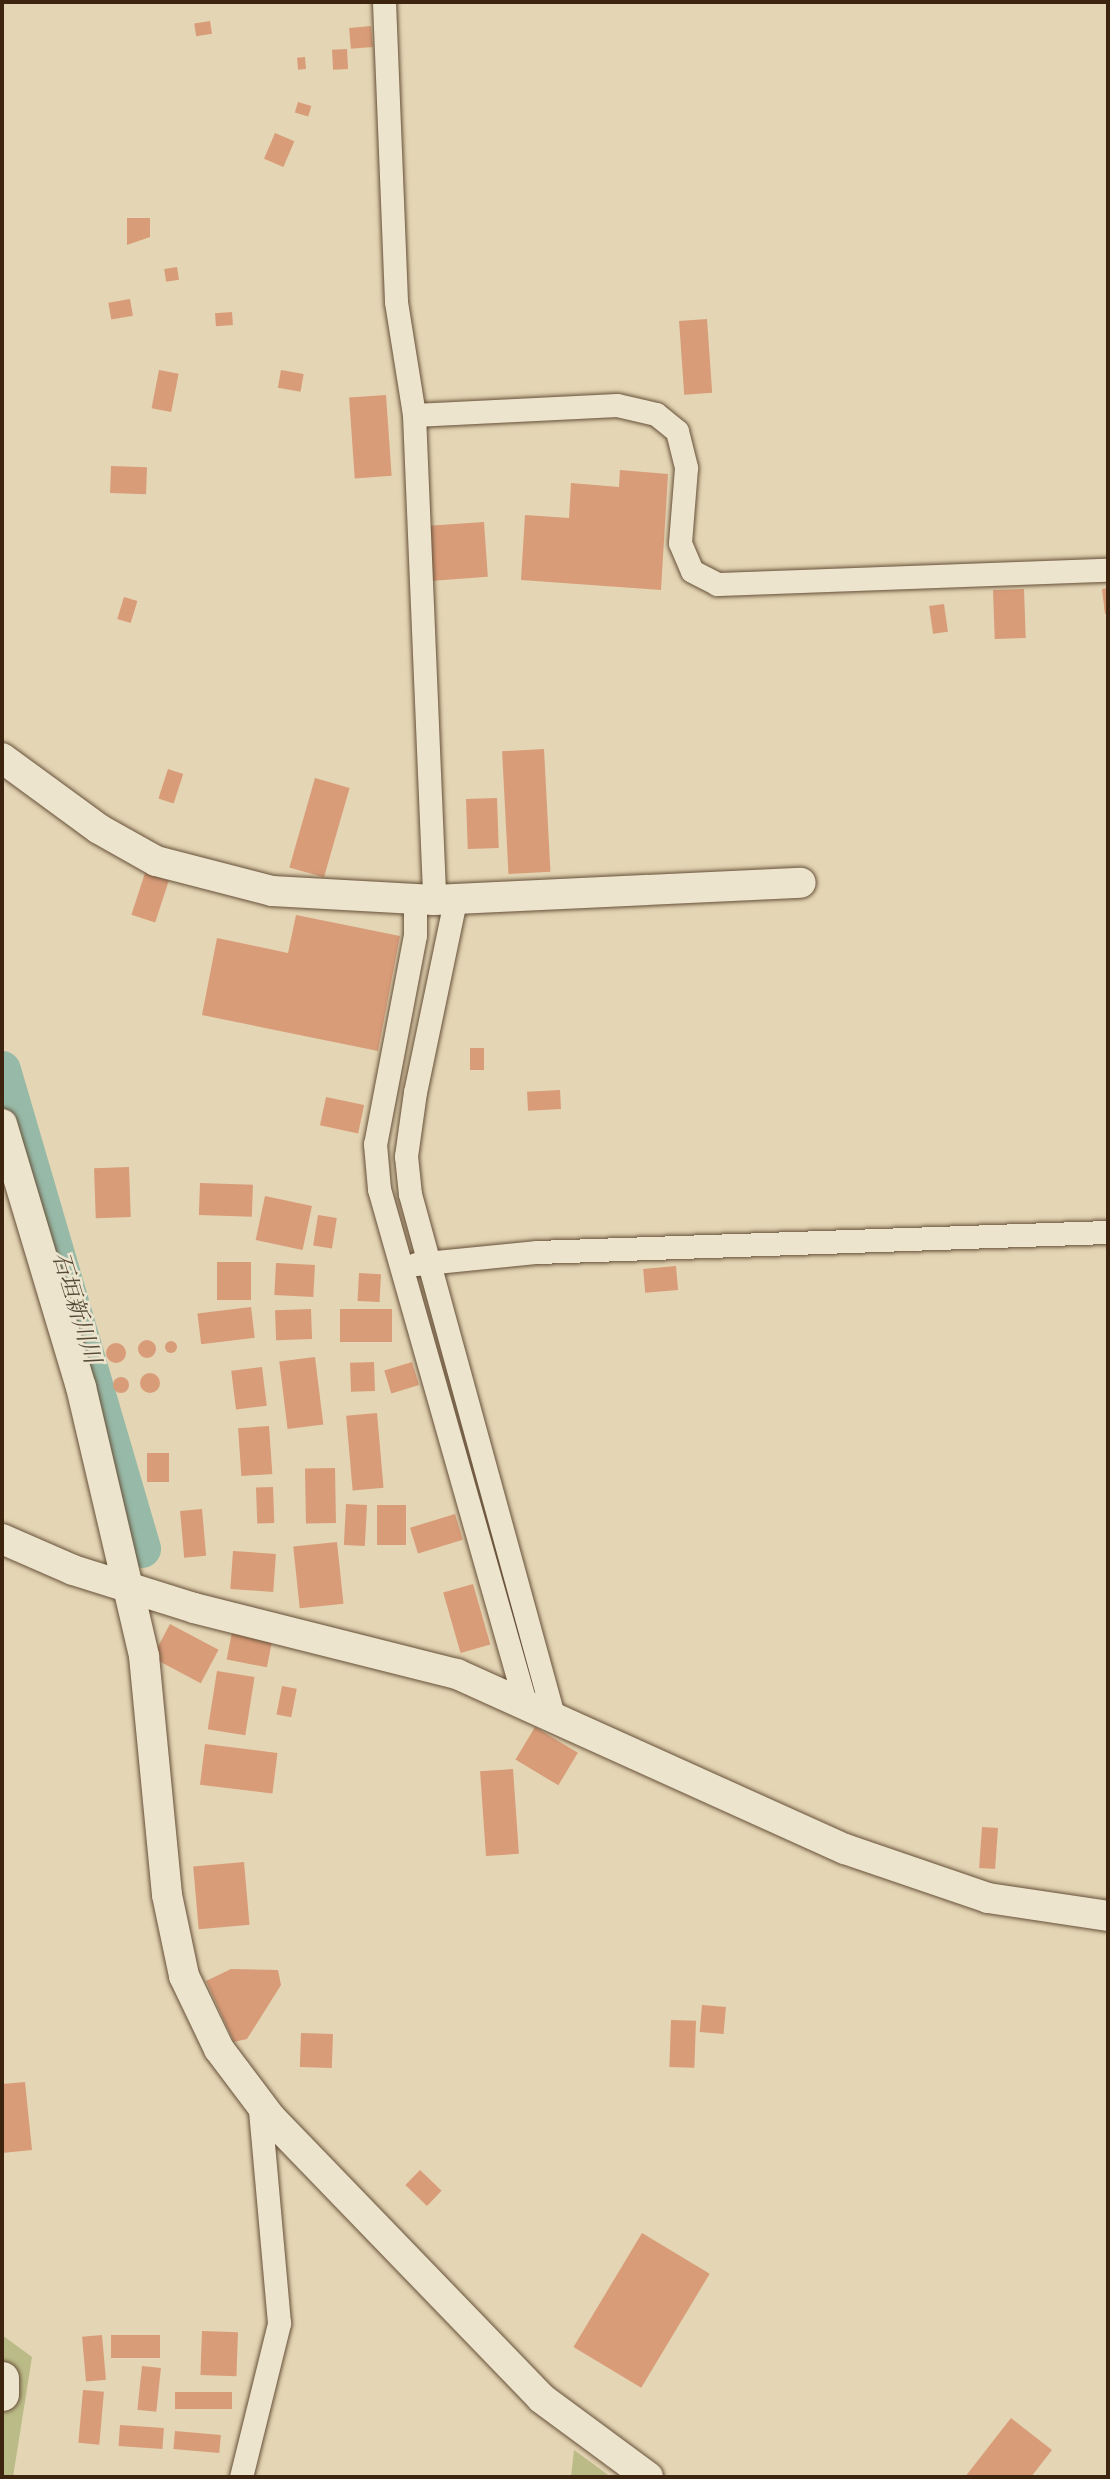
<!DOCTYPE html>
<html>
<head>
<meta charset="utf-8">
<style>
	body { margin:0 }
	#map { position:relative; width:1110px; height:2479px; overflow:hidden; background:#e4d5b4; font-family:"IM FELL DW Pica","Noto Serif JP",serif }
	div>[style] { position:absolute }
	.green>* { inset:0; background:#bb8 }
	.river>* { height:38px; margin:-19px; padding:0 19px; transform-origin:19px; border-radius:19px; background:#97b9a7 }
	.building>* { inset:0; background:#d99c79; transform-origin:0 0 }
	.round { border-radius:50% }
	.roads { filter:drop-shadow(0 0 2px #665038) drop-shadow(0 0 2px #665038) }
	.minor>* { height:23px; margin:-11.5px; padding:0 11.5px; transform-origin:11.5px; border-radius:11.5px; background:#ede4ce }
	.tertiary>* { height:30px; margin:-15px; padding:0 15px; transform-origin:15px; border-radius:15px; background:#ede4ce }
	.secondary>* { height:33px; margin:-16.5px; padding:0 16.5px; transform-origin:16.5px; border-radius:16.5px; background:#ede4ce }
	span { translate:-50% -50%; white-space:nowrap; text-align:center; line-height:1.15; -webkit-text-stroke:5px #ede4ce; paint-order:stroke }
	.water-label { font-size:23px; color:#534935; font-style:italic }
	.frame { position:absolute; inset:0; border:4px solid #3c240f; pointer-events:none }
</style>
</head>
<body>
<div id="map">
	<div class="green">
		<i style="clip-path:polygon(2px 2335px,32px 2357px,13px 2477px,2px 2477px)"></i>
		<i style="clip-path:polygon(574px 2450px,611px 2477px,571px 2477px)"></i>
	</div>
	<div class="river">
		<i style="left:2px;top:1070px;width:499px;rotate:73.7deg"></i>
	</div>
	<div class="building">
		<i style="left:210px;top:21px;width:13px;height:16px;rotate:81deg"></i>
		<i style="left:371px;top:26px;width:21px;height:22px;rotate:85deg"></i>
		<i style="left:347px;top:49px;width:20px;height:15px;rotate:87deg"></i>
		<i style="left:305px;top:57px;width:12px;height:8px;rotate:85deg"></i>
		<i style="left:298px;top:102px;width:14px;height:11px;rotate:17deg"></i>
		<i style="left:275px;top:133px;width:21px;height:28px;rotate:23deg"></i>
		<i style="clip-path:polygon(127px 218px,150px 218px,150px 237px,127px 245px)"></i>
		<i style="left:177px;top:267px;width:13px;height:13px;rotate:81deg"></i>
		<i style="left:130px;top:299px;width:17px;height:22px;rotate:80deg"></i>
		<i style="left:232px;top:312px;width:13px;height:17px;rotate:86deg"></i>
		<i style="left:707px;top:319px;width:74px;height:28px;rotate:86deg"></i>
		<i style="left:159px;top:370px;width:20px;height:39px;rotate:11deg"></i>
		<i style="left:281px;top:370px;width:23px;height:18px;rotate:10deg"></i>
		<i style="left:386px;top:395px;width:81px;height:37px;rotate:86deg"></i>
		<i style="left:111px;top:466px;width:36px;height:27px;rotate:2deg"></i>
		<i style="clip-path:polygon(620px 470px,668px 474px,661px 590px,521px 580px,525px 515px,569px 518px,571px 483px,619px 487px)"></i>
		<i style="left:484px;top:522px;width:55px;height:55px;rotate:86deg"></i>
		<i style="clip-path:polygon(1108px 588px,1108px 613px,1105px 614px,1102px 589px)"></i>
		<i style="left:1024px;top:589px;width:49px;height:31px;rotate:88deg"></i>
		<i style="left:124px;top:597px;width:14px;height:23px;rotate:17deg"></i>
		<i style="left:944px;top:604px;width:28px;height:15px;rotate:82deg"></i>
		<i style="left:544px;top:749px;width:123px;height:42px;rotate:87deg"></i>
		<i style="left:168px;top:769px;width:16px;height:31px;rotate:18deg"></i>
		<i style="left:315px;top:778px;width:36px;height:93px;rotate:16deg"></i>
		<i style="left:497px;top:798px;width:50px;height:31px;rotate:88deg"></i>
		<i style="left:145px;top:873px;width:25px;height:44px;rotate:18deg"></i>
		<i style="clip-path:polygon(296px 915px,400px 936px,378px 1051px,202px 1015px,217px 938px,288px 953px)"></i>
		<i style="left:470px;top:1048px;width:14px;height:22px"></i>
		<i style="left:560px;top:1090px;width:19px;height:33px;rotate:87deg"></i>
		<i style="left:326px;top:1097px;width:39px;height:29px;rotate:12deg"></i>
		<i style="left:129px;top:1167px;width:50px;height:35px;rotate:88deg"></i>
		<i style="left:200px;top:1183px;width:53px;height:32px;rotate:2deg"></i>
		<i style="left:265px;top:1196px;width:48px;height:45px;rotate:12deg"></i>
		<i style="left:318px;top:1215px;width:19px;height:31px;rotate:9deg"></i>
		<i style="left:251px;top:1262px;width:38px;height:34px;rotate:90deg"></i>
		<i style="left:276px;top:1263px;width:39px;height:32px;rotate:3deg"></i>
		<i style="left:676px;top:1266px;width:24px;height:33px;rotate:85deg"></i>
		<i style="left:359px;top:1273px;width:22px;height:28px;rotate:3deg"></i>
		<i style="left:251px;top:1307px;width:31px;height:54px;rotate:83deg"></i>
		<i style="left:311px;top:1309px;width:30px;height:36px;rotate:88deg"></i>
		<i style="left:340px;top:1309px;width:52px;height:33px"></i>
		<i class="round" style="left:138px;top:1340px;width:18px;height:18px"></i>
		<i class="round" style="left:165px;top:1341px;width:12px;height:12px"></i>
		<i class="round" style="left:106px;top:1343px;width:20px;height:20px"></i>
		<i style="left:315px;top:1357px;width:68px;height:36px;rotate:83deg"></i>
		<i style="left:374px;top:1362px;width:29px;height:24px;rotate:88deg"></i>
		<i style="left:412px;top:1362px;width:24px;height:29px;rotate:73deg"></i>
		<i style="left:262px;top:1367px;width:39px;height:31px;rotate:83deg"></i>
		<i class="round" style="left:140px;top:1373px;width:20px;height:20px"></i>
		<i class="round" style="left:113px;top:1377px;width:16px;height:16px"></i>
		<i style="left:377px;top:1413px;width:75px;height:31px;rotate:85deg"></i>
		<i style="left:269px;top:1426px;width:48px;height:31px;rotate:86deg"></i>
		<i style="left:169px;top:1453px;width:29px;height:22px;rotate:90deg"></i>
		<i style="left:335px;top:1468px;width:55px;height:30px;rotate:89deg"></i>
		<i style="left:273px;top:1487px;width:36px;height:17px;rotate:88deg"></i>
		<i style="left:346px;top:1504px;width:21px;height:41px;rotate:3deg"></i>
		<i style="left:377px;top:1505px;width:29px;height:40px"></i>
		<i style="left:202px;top:1509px;width:47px;height:22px;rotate:85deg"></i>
		<i style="left:455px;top:1514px;width:27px;height:47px;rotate:73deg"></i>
		<i style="left:337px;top:1542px;width:62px;height:44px;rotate:84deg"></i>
		<i style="left:233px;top:1551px;width:43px;height:38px;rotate:4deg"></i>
		<i style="left:473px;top:1584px;width:63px;height:31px;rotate:74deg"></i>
		<i style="left:170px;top:1624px;width:55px;height:38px;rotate:28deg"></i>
		<i style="left:232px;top:1632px;width:41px;height:28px;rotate:11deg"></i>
		<i style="left:217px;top:1671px;width:38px;height:59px;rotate:9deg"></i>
		<i style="left:282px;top:1686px;width:15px;height:29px;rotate:11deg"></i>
		<i style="left:535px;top:1727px;width:50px;height:38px;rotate:31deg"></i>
		<i style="left:205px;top:1744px;width:73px;height:41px;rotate:7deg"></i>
		<i style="left:513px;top:1769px;width:85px;height:33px;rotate:86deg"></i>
		<i style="left:982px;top:1827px;width:16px;height:41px;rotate:4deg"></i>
		<i style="left:244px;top:1862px;width:63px;height:51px;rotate:85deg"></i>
		<i style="clip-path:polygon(231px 1969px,278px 1970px,281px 1985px,247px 2039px,234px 2042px,206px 1981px)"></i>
		<i style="left:702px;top:2005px;width:24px;height:27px;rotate:5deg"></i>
		<i style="left:671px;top:2020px;width:25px;height:47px;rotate:2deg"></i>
		<i style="left:301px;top:2033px;width:32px;height:34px;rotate:2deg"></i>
		<i style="clip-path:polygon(25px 2082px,32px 2150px,2px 2153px,2px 2084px)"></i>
		<i style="left:420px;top:2170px;width:30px;height:21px;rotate:44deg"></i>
		<i style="left:642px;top:2233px;width:79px;height:133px;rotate:31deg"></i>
		<i style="left:202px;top:2331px;width:36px;height:44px;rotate:2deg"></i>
		<i style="left:102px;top:2335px;width:45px;height:20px;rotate:85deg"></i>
		<i style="left:111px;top:2335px;width:49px;height:23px"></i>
		<i style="left:142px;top:2366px;width:19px;height:44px;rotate:6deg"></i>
		<i style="left:83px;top:2390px;width:21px;height:53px;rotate:5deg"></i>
		<i style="left:232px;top:2392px;width:17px;height:57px;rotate:90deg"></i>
		<i style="clip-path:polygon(1011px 2418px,1052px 2450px,1031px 2477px,965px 2477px)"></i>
		<i style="left:120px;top:2425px;width:44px;height:21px;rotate:4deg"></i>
		<i style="left:175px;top:2431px;width:46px;height:18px;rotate:5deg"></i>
	</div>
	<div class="roads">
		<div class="minor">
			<i style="left:384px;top:2px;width:300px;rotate:87.7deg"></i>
			<i style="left:396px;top:302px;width:114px;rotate:80.9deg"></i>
			<i style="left:414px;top:415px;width:485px;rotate:87.6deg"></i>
			<i style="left:414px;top:415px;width:203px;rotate:-2.8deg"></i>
			<i style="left:617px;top:405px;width:40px;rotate:13deg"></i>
			<i style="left:656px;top:414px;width:27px;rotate:39deg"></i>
			<i style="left:677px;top:431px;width:38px;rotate:76deg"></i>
			<i style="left:686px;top:468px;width:75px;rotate:94.6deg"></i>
			<i style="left:680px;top:543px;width:30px;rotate:67deg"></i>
			<i style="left:692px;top:571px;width:28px;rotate:27deg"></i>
			<i style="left:717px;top:584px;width:391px;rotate:-2.1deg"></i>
			<i style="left:456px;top:896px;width:200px;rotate:101.8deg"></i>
			<i style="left:415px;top:1092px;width:65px;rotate:98deg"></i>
			<i style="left:406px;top:1156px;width:38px;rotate:84deg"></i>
			<i style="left:410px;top:1194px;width:544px;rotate:74.66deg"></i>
			<i style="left:415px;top:899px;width:36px;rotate:90deg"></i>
			<i style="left:415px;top:935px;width:213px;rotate:100.8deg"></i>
			<i style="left:375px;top:1144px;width:45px;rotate:84.9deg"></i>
			<i style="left:379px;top:1189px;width:537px;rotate:74.13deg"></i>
			<i style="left:416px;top:1264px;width:122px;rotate:-5.7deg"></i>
			<i style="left:537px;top:1252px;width:571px;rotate:-2.01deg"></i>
			<i style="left:241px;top:2477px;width:159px;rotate:-76.1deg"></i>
			<i style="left:279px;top:2323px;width:223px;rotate:-95.1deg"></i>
		</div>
		<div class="tertiary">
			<i style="left:2px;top:758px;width:120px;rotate:36.2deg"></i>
			<i style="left:99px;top:829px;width:65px;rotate:29.3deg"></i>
			<i style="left:156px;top:861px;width:120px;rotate:14.5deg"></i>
			<i style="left:272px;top:891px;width:162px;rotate:3.2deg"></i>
			<i style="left:434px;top:900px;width:367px;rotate:-2.7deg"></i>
			<i style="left:2px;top:1124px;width:275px;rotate:73.3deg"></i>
			<i style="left:81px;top:1387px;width:276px;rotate:76.8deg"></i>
			<i style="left:144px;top:1656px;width:240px;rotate:84.5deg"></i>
			<i style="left:167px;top:1895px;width:83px;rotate:78.1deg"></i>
			<i style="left:184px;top:1976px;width:81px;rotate:64.4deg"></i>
			<i style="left:219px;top:2049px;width:86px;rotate:53deg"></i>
			<i style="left:271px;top:2118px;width:389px;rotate:46deg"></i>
			<i style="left:541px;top:2398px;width:133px;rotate:36.4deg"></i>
			<i style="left:2px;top:1539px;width:77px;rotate:23.6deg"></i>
			<i style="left:73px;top:1570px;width:127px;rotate:17.4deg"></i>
			<i style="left:194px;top:1608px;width:271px;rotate:14.1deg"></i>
			<i style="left:457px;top:1674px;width:426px;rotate:24.3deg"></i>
			<i style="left:845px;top:1849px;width:151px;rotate:18.9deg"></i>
			<i style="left:988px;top:1898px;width:121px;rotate:8.5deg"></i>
		</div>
		<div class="secondary">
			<i style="left:2px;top:2378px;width:16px;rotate:90deg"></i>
		</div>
	</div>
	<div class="water-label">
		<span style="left:75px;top:1308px;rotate:73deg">石垣新川川</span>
	</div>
	<div class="frame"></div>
</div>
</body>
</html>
